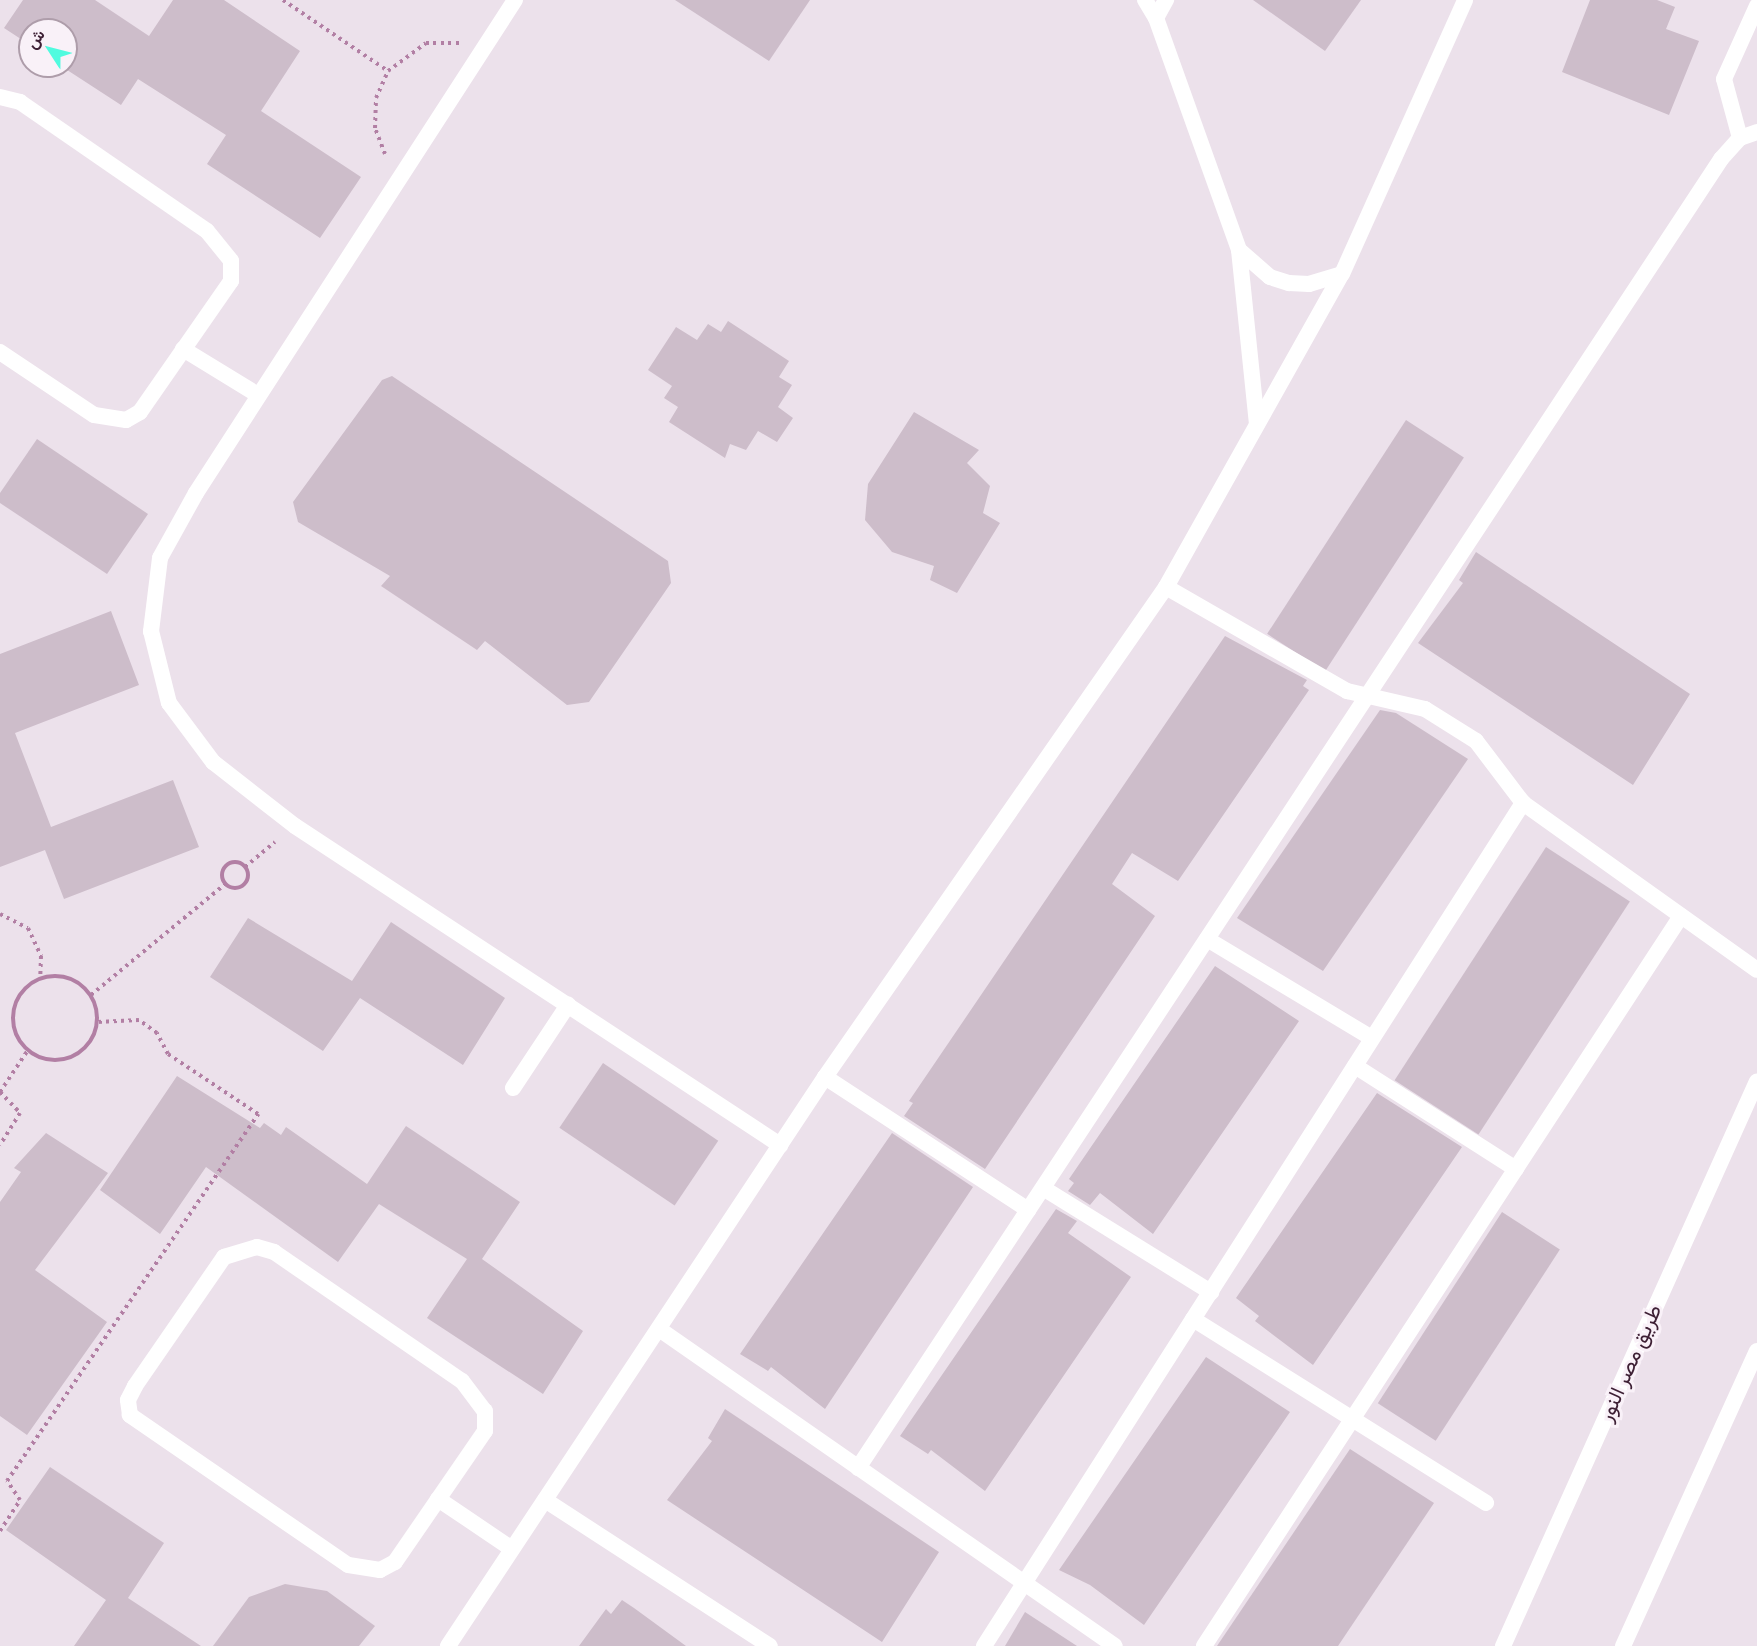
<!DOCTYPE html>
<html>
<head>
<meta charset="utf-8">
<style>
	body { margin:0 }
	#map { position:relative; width:1757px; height:1646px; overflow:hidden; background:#ece1eb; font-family:"PT Sans Narrow",Vazirmatn,sans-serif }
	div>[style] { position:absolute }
	.building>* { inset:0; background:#cdbdca; transform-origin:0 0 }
	.path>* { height:4px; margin-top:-2px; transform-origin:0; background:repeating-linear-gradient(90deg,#b27fa4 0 3px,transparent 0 7.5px) }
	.path>.ring { margin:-2px; padding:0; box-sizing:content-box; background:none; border:4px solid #b27fa4; border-radius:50% }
	.service>* { height:16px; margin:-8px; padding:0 8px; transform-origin:8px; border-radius:8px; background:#fff }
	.minor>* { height:16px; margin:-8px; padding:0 8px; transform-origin:8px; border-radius:8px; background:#fff }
	.tertiary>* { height:16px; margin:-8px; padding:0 8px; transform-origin:8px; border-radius:8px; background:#fff }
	span { translate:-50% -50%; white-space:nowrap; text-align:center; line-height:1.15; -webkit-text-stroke:6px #f9f1f8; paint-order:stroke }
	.street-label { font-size:21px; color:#3e2035 }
	.north { position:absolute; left:18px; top:18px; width:60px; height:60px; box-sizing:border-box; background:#f9f1f8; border:2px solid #ae9daa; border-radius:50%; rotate:306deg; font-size:16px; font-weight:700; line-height:24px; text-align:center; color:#3e2035 }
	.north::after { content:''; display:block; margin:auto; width:21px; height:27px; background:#50fbdf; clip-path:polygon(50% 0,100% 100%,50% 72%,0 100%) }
</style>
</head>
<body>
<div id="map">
	<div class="building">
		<i style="clip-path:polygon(23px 0,95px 0,149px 36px,173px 0,224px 0,300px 51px,261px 111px,361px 177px,320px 238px,207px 164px,226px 135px,138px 79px,121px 105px,61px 66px,66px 66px,66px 30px,30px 30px,30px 45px,4px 28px)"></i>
		<i style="clip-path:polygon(675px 0,810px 0,769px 61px)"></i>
		<i style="clip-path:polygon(1253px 0,1361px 0,1325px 51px)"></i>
		<i style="clip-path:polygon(1590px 0,1657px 0,1675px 7px,1666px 29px,1699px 41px,1669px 115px,1562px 72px)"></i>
		<i style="clip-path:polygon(728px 321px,789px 361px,779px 377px,792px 385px,778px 407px,793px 418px,777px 442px,758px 431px,746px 450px,730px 444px,725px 458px,669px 422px,678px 407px,664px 398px,672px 386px,648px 370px,676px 327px,697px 340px,708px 324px,721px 332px)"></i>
		<i style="clip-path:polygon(392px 376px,668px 561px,671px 583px,589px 702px,567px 705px,485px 641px,477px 650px,381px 586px,390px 576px,298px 522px,293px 502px,382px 380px)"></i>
		<i style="clip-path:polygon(914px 412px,979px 450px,967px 463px,990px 486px,983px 513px,1000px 523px,957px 593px,930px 580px,934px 566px,892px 552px,865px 520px,868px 484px)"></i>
		<i style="left:1406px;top:420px;width:69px;height:255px;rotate:33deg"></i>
		<i style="clip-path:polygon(37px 439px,148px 514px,107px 574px,0 503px,0 493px)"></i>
		<i style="clip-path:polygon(1476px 552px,1690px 694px,1633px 785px,1418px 643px,1463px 583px,1459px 580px)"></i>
		<i style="clip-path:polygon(111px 611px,139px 685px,15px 733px,51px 827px,173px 780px,199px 847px,64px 899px,45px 850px,0 867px,0 654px)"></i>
		<i style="clip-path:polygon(1225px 636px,1307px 680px,1303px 686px,1309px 690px,1178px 881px,1132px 853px,1112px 884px,1155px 916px,985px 1169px,904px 1116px,913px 1103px,909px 1101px)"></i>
		<i style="clip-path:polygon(1380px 710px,1396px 713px,1468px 759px,1323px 971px,1237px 918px)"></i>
		<i style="left:1546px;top:847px;width:100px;height:278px;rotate:33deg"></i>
		<i style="clip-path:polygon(248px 918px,352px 981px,391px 922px,505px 998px,463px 1065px,360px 998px,323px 1051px,210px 977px)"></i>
		<i style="clip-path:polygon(1215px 966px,1299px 1021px,1153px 1234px,1100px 1193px,1090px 1205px,1068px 1191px,1074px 1183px,1069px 1179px)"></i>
		<i style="left:603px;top:1063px;width:139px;height:78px;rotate:34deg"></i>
		<i style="clip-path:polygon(177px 1076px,260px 1128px,264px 1123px,281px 1135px,286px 1127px,367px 1184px,406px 1126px,520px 1202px,482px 1259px,583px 1331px,543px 1394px,427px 1318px,467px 1259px,379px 1204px,338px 1262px,206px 1167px,160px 1234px,100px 1190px)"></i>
		<i style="clip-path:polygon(1377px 1093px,1462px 1147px,1313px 1365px,1255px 1321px,1259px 1316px,1236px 1298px)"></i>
		<i style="clip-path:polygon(46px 1133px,108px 1173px,35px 1270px,107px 1322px,27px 1435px,0 1416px,0 1202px,21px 1172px,14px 1168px)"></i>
		<i style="clip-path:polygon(892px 1133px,973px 1187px,825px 1409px,771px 1367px,768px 1371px,740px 1354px)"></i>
		<i style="clip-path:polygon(1056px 1209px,1077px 1221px,1068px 1233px,1131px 1277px,985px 1491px,931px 1450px,928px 1454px,900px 1436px)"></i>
		<i style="left:1502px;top:1212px;width:69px;height:228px;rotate:33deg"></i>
		<i style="clip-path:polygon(1206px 1357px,1290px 1412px,1144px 1625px,1090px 1585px,1059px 1570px)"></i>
		<i style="clip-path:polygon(725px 1409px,939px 1552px,882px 1642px,667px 1500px,712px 1441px,708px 1438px)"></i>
		<i style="clip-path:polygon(1350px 1449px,1434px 1503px,1338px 1646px,1217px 1646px)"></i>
		<i style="clip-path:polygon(50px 1467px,164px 1543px,128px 1598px,201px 1646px,74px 1646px,106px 1600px,6px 1530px)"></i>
		<i style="clip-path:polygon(285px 1584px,327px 1591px,375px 1626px,359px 1646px,213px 1646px,249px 1597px)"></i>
		<i style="clip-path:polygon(622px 1600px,634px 1608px,686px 1646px,579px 1646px,606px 1609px,611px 1614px)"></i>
		<i style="clip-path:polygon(1025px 1612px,1077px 1646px,1005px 1646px)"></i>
	</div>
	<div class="path">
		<i style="left:283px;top:0;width:127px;rotate:34.1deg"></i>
		<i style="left:385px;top:154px;width:28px;rotate:-111deg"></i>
		<i style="left:375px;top:128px;width:30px;rotate:-88deg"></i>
		<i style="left:376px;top:98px;width:30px;rotate:-66deg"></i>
		<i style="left:388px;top:71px;width:47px;rotate:-36.4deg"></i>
		<i style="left:426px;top:43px;width:33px"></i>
		<i class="ring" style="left:222px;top:862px;width:22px;height:22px"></i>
		<i style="left:245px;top:867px;width:39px;rotate:-40deg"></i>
		<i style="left:0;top:914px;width:31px;rotate:27deg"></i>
		<i style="left:28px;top:928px;width:31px;rotate:65deg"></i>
		<i style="left:41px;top:956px;width:23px;rotate:92deg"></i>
		<i class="ring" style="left:13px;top:976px;width:80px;height:80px"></i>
		<i style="left:91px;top:995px;width:174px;rotate:-39.6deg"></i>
		<i style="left:0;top:1092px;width:29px;rotate:46deg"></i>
		<i style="left:20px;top:1113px;width:38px;rotate:122deg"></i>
		<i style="left:0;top:1092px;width:50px;rotate:-56.3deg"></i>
		<i style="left:0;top:1531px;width:37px;rotate:-57deg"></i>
		<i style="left:20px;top:1500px;width:23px;rotate:-124deg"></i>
		<i style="left:7px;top:1481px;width:445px;rotate:-55.6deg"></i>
		<i style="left:258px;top:1114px;width:108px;rotate:-146.3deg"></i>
		<i style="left:168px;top:1054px;width:24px;rotate:-118deg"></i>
		<i style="left:157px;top:1033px;width:22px;rotate:-144deg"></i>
		<i style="left:139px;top:1020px;width:42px;rotate:177.3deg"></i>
	</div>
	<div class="service">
		<i style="left:0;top:97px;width:21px;rotate:14deg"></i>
		<i style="left:20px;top:102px;width:227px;rotate:34.6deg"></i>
		<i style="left:207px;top:231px;width:38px;rotate:51deg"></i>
		<i style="left:231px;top:261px;width:20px;rotate:90deg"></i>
		<i style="left:231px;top:281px;width:160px;rotate:124.8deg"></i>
		<i style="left:140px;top:412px;width:16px;rotate:150deg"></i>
		<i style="left:126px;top:420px;width:32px;rotate:-171deg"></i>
		<i style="left:94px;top:415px;width:113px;rotate:-146.2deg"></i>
		<i style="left:183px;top:349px;width:88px;rotate:31.5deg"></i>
		<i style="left:513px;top:1088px;width:100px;rotate:-56.5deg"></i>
		<i style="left:257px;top:1247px;width:18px;rotate:16deg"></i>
		<i style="left:274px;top:1252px;width:228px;rotate:34.5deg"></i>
		<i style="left:462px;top:1381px;width:38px;rotate:53deg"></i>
		<i style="left:485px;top:1411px;width:20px;rotate:90deg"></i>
		<i style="left:485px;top:1431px;width:159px;rotate:124.5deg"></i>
		<i style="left:395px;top:1562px;width:17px;rotate:152deg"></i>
		<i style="left:380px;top:1570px;width:32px;rotate:-171deg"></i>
		<i style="left:348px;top:1565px;width:265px;rotate:-145.5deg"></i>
		<i style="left:130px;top:1415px;width:15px;rotate:-98deg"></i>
		<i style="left:128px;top:1400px;width:16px;rotate:-63deg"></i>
		<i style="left:135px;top:1386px;width:157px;rotate:-55.4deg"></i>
		<i style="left:224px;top:1257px;width:34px;rotate:-17deg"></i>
		<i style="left:438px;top:1499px;width:89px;rotate:34deg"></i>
	</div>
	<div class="minor">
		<i style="left:515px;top:0;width:587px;rotate:122.91deg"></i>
		<i style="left:196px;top:493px;width:74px;rotate:119deg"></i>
		<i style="left:160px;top:558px;width:74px;rotate:97deg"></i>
		<i style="left:151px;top:631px;width:74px;rotate:76deg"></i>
		<i style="left:169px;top:703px;width:74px;rotate:53.3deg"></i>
		<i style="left:213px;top:762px;width:104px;rotate:38deg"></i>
		<i style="left:295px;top:826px;width:581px;rotate:33.33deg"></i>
		<i style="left:1145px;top:0;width:21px;rotate:59deg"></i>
		<i style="left:1156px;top:18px;width:246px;rotate:70.3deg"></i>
		<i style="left:1239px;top:250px;width:175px;rotate:84.1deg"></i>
		<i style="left:1156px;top:18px;width:21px;rotate:-61deg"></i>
		<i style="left:1740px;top:138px;width:61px;rotate:-105.2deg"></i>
		<i style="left:1724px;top:79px;width:80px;rotate:-65.7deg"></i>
		<i style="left:1239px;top:250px;width:41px;rotate:41.1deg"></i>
		<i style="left:1270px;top:277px;width:20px;rotate:18deg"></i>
		<i style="left:1289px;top:283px;width:20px;rotate:3deg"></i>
		<i style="left:1309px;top:284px;width:34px;rotate:-17deg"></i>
		<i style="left:1166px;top:587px;width:209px;rotate:29.9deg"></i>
		<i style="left:1347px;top:691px;width:80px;rotate:13deg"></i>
		<i style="left:1425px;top:709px;width:60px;rotate:32.1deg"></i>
		<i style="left:1476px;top:741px;width:78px;rotate:52.8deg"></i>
		<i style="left:1523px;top:803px;width:287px;rotate:35.5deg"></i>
		<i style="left:1207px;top:939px;width:192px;rotate:31deg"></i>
		<i style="left:1355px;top:1066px;width:191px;rotate:32.6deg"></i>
		<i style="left:825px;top:1077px;width:243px;rotate:33.2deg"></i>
		<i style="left:1043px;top:1188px;width:198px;rotate:31.8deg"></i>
		<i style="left:1193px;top:1319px;width:346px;rotate:32.1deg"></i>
		<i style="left:659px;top:1329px;width:555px;rotate:34.81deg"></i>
		<i style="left:858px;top:1468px;width:1568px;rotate:-56.6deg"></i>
		<i style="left:1721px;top:159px;width:28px;rotate:-48deg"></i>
		<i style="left:1740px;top:138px;width:18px;rotate:-19deg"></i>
		<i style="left:545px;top:1500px;width:268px;rotate:33deg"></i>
		<i style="left:448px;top:1646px;width:683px;rotate:-56.47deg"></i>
		<i style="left:825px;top:1077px;width:597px;rotate:-55.17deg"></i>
		<i style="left:1166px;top:587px;width:359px;rotate:-60.7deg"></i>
		<i style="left:1342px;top:274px;width:300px;rotate:-65.8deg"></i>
		<i style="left:984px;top:1646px;width:1001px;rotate:-57.41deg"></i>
		<i style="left:1204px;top:1646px;width:872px;rotate:-56.84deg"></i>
	</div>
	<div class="tertiary">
		<i style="left:1503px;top:1646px;width:619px;rotate:-65.79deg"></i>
		<i style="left:1623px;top:1646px;width:324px;rotate:-65.6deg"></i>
	</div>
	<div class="street-label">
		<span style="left:1630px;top:1363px;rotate:-66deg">طريق مصر النور</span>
	</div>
	<div class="north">ش</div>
</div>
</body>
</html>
